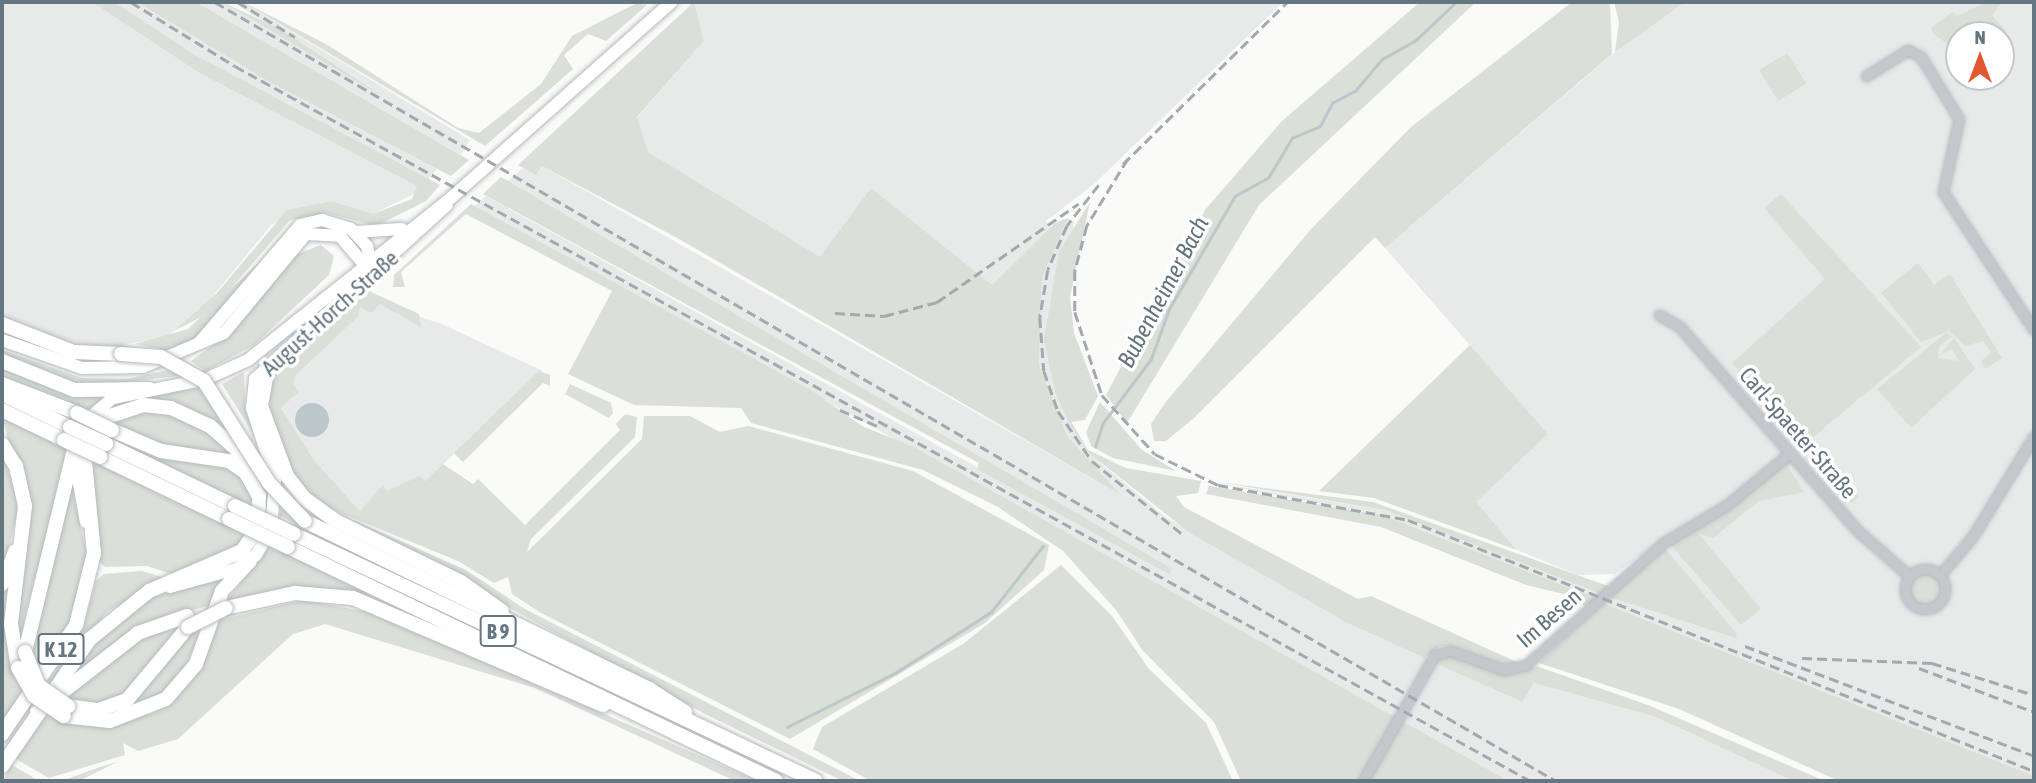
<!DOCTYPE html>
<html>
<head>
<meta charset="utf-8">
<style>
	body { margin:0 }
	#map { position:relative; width:2036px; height:783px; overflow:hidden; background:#fafaf8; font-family:"Asap Condensed",sans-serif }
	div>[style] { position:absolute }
	.built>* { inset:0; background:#e8e9e9 }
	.green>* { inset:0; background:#dadfd7; transform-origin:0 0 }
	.round { border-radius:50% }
	.water>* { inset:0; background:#bbc7cb }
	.stream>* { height:2.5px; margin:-1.25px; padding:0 1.25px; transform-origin:1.25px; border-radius:1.25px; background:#bbc7cb }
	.roads { filter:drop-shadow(0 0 2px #b3babf) drop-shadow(0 0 2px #b3babf) }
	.minor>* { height:9px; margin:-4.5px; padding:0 4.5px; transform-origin:4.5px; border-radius:4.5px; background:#c3c8cc }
	.minor>.ring { margin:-4.5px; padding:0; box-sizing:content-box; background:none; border:9px solid #c3c8cc; border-radius:50% }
	.secondary>* { height:12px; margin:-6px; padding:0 6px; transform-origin:6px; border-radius:6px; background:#fff }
	.primary>* { height:14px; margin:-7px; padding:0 7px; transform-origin:7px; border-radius:7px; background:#fff }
	.trunk>* { height:14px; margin:-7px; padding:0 7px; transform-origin:7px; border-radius:7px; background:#fff }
	.rail>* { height:2.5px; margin-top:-1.25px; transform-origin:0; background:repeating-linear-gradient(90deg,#a2aab0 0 10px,transparent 0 15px) }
	.bridges { filter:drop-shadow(0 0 2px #b4b9bd) drop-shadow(0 0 2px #b4b9bd) }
	.trunk-bridge>* { height:14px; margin:-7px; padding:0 7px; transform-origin:7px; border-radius:7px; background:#fff }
	span { translate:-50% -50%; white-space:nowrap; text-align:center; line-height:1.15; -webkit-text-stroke:7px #fff; paint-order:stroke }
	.shield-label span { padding:2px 5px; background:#fff; border:2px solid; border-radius:5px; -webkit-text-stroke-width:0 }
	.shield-label { font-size:21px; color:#657683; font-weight:700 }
	.street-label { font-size:23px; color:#657683 }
	.water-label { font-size:24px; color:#60757c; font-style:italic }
	.frame { position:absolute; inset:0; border:4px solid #657683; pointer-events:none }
	.north { position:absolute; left:1945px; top:21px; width:70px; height:70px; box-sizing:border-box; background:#fff; border:2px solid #c1c8cd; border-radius:50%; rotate:0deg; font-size:19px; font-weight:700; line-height:28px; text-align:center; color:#657683 }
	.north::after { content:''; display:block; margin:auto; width:24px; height:32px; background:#e4572e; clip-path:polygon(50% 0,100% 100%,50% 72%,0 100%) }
</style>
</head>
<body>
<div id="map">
	<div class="built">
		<i style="clip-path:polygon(2px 2px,92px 2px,201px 74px,417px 186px,418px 192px,373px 214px,332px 201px,271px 225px,200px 312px,164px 338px,89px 350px,2px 321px)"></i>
		<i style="clip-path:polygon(114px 2px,137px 2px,269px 82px,437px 169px,427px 181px,197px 56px)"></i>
		<i style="clip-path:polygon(196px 2px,222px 2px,380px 93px,232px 2px,243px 2px,470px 140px,461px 155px)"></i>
		<i style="clip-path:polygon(694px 2px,1283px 2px,1094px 184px,1046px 221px,1050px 228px,992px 285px,820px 257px,648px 153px,637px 118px,704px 41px)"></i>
		<i style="clip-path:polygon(evenodd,1685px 2px,2034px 2px,2034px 776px,1603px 603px,1609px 597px,1735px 638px,1660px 541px,1615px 574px,1578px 575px,1517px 550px,1475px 502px,1548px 434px,1385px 248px,1640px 31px,1685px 2px,1959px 35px,2001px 35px,2001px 77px,1959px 77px,1959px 35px)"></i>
		<i style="clip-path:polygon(542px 166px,1121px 495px,1067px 436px,1039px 364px,1042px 278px,1068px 218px,1074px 222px,1055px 392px,1089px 453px,1167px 518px,1394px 643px,1521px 702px,1534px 683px,1656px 717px,1793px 781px,1509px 781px,475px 206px,486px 196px,1169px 573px,508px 181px,523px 168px,536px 175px)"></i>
		<i style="clip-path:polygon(380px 304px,442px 324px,543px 371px,425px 481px,387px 491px,383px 486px,360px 511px,314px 460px,281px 408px,299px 392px,292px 384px,296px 375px,359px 316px,360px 307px,371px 313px)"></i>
		<i style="clip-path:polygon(1197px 480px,1385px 510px,1601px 594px,1596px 598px,1382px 515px)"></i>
	</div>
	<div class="green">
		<i style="clip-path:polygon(92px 2px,114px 2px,197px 56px,440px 185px,426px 201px,376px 226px,327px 213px,290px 220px,221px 300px,201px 317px,174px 331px,217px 293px,287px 210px,332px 201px,373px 214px,412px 199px,417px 186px,201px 74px)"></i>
		<i style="clip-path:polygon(137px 2px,196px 2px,469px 160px,451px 176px,269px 82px)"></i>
		<i style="clip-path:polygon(222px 2px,278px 28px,380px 94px,368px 88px)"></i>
		<i style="clip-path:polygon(243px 2px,326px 44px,458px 128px,479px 133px,541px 84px,572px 36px,637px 3px,647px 5px,606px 41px,588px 34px,564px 55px,573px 69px,485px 146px)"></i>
		<i style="clip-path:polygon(694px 2px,704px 41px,637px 117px,648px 152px,820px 257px,871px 188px,992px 285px,1055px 223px,1068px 218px,1042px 278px,1039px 364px,1067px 436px,1121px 495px,679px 239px,542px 166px,536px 175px,518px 165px)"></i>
		<i style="clip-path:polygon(1420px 2px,1476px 2px,1259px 205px,1127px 423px,1106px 395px,1205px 210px,1282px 121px)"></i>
		<i style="clip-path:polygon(1572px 2px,1610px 2px,1612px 54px,1385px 248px,1375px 237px,1194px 418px,1166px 441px,1154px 441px,1151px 424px,1165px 403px,1312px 228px,1411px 127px)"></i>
		<i style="clip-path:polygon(1614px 2px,1685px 2px,1615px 52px,1619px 22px)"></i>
		<i style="clip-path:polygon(1986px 2px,2002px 2px,1992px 15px,2007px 33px,2002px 37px,1984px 22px,1948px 44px,1933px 34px,1931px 28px,1952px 12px,1958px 16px)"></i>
		<i style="left:1787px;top:53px;width:36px;height:33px;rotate:58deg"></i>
		<i style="clip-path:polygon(501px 177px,1172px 569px,1169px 574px,977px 469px,979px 463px,483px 194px)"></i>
		<i style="clip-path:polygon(1781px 194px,1921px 347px,1806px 443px,1846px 492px,1852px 488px,1859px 496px,1852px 503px,1732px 363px,1825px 279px,1764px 208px)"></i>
		<i style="clip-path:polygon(1090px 202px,1070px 297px,1074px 333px,1098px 396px,1085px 420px,1071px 422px,1088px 450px,1126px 468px,1201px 481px,1198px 493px,1176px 496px,1184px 507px,1358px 599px,1371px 596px,1519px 663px,1500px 665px,1452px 647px,1440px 646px,1425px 658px,1348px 623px,1190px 533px,1089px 453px,1071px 426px,1055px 392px,1044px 340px,1059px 252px)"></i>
		<i style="clip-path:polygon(471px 204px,811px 390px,862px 426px,912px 446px,1509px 781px,1241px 781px,1214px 722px,1143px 651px,1116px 610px,1063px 551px,998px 507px,923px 470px,751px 423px,741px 408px,634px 405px,568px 374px,612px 291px,466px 214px,401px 272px,405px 287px,393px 287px,394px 275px)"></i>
		<i style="clip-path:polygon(321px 245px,334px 256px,329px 275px,254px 345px,206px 371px,191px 361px,237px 328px,295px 255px)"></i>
		<i style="clip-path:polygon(266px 256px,200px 335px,187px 345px,172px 351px,135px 344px,188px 329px)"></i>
		<i style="clip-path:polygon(1918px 263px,1934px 285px,1950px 274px,2002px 358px,1985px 369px,1981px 361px,1991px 353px,1983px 341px,1965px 346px,1949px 331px,1921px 342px,1881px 293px)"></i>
		<i style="clip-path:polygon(369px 291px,419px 314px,421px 327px,380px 304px,371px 313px,360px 307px,359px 316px,296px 375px,293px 384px,299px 392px,281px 408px,314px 460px,360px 511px,383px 485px,387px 491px,419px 476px,425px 481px,443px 464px,473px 484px,478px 479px,525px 525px,620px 430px,616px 424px,625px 414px,637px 417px,635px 437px,531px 539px,527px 552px,642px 439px,644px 416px,690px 416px,720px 432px,748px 426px,913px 471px,1049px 545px,1044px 570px,985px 623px,790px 739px,541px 613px,512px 594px,508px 577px,494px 583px,458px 561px,321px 505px,291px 474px,264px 403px,273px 374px)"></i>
		<i style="clip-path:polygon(1946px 333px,1952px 336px,1939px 347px,1938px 358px,1959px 361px,1952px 349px,1940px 355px,1954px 338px,1975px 369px,1911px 428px,1877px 389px)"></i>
		<i style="clip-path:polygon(1470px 345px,1548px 434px,1476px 502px,1517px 550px,1374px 498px,1319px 491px)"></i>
		<i style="clip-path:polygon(2px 350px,82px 378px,126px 379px,173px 369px,186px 375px,84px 387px,2px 356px)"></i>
		<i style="clip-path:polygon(2px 367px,75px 398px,110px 395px,87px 413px,2px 379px)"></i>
		<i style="clip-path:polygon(539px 371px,550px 375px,550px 386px,543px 383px,463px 462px,454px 453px)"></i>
		<i style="clip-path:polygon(244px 372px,245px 409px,256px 438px,222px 384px)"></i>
		<i style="clip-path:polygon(570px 384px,611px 403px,613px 413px,609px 418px,565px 394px)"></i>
		<i style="clip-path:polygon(203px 388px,230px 435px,140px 400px,169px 393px)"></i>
		<i style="clip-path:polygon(1100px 402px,1142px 450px,1176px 471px,1113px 458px,1091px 446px,1086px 432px)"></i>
		<i style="clip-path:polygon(160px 410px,200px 425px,244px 463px,173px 449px,109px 423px,123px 413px)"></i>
		<i style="clip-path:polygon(2px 417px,69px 449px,24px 619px,21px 667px,17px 609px,30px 521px)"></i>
		<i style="clip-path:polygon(110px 434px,225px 464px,248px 483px,255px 508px,108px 438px)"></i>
		<i style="clip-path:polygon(2px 452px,19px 506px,2px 574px)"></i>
		<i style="clip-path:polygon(90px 459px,250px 536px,242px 546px,171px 574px,147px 566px,105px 567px,98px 560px)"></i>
		<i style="clip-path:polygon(1784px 461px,1792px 462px,1788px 467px,1804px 492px,1759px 501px,1713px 538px,1699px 534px,1761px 609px,1741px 625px,1669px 543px,1729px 509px)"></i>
		<i style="clip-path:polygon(69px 478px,88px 558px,67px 631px,35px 673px,30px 659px)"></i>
		<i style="clip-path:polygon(1218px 482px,1373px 502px,1608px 586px,1601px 594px,1385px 510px)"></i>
		<i style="clip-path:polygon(1209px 486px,1382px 515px,1596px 598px,1585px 607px,1576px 597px,1526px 585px,1381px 527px,1206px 494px)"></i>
		<i style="clip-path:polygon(281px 504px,493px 618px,493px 622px,280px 516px)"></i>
		<i style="clip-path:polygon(326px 508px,466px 570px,525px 609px,860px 781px,843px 781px,705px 714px)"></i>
		<i style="clip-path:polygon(269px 545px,371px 594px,225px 603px)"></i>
		<i style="clip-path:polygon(1664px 547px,1737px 634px,1735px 638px,1609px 597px)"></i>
		<i style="clip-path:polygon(1061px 565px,1112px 616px,1149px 669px,1206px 723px,1233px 781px,871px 781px,813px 749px,822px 727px,963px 644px)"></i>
		<i style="clip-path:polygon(12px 569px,25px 692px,2px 724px,2px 594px)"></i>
		<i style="clip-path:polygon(142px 571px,165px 578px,107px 612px,47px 686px,84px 625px,96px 581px,104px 574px)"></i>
		<i class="round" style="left:1909px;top:574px;width:32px;height:32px"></i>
		<i style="clip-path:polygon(222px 579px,209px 606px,172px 615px,61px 688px,87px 649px,153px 596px)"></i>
		<i style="clip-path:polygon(303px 600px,374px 613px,757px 781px,735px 781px,535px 688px,325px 624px,293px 634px,178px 739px,138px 751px,123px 743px,125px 755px,49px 778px,16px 759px,47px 714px,98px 726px,154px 713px,194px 677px,215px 621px)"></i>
		<i style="clip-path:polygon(1603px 603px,2034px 776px,2034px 781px,1839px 781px,1679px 709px,1539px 663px)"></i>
		<i style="clip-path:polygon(188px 620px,139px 685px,101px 706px,62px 700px,134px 641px)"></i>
		<i style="clip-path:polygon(205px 624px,175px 686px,118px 716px,66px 710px,138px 697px,174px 645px)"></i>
		<i style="clip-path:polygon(1450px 655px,1507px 674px,1536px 666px,1648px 705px,1825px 781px,1793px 781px,1656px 717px,1534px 683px,1522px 702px,1433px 662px)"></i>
		<i style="clip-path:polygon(117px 762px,79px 781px,61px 781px,100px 767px)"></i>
		<i style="clip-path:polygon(12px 765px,29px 775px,39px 781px,2px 781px)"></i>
	</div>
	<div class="water">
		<i class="round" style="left:295px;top:403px;width:34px;height:34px"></i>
	</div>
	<div class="stream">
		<i style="left:1095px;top:447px;width:25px;rotate:-72deg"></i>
		<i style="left:1103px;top:423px;width:80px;rotate:-53.1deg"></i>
		<i style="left:1151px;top:359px;width:53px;rotate:-70.2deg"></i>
		<i style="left:1169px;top:309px;width:131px;rotate:-59.7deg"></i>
		<i style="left:1235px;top:196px;width:38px;rotate:-29deg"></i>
		<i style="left:1268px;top:178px;width:47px;rotate:-59deg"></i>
		<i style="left:1292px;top:138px;width:30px;rotate:-23deg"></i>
		<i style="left:1320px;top:126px;width:26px;rotate:-62deg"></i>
		<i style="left:1332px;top:103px;width:26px;rotate:-28deg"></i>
		<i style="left:1355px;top:91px;width:42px;rotate:-49.8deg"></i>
		<i style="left:1382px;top:59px;width:39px;rotate:-29deg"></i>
		<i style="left:1416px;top:40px;width:55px;rotate:-43.5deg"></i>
		<i style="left:787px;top:727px;width:121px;rotate:-26.6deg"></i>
		<i style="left:895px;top:673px;width:114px;rotate:-32.4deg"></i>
		<i style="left:991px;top:612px;width:84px;rotate:-51.8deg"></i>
	</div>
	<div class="roads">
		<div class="minor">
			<i style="left:1866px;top:76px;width:49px;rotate:-31.8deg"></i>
			<i style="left:1908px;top:50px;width:15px;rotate:28deg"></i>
			<i style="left:1921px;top:57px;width:73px;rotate:58.5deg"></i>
			<i style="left:1959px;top:119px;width:75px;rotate:102.4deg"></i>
			<i style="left:1943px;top:192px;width:165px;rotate:56.6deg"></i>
			<i style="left:1659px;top:315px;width:23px;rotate:29deg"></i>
			<i style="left:1679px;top:326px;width:274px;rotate:48.9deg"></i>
			<i style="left:1859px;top:532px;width:67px;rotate:41.3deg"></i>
			<i class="ring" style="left:1905px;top:569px;width:31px;height:31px"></i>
			<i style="left:1940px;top:575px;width:51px;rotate:-49.8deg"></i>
			<i style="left:1973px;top:536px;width:117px;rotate:-58.6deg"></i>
			<i style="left:1363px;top:781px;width:146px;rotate:-60.4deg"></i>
			<i style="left:1435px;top:654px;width:16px;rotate:-11deg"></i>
			<i style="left:1451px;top:651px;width:56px;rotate:19.7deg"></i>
			<i style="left:1504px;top:670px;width:23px;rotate:-13deg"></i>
			<i style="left:1526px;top:665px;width:183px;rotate:-41.7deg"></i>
			<i style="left:1663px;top:543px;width:74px;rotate:-30.7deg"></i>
			<i style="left:1727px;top:505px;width:82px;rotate:-39.5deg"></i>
		</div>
		<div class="secondary">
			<i style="left:355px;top:232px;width:47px;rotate:-3.7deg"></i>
			<i style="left:2px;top:340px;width:85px;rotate:19.3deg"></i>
			<i style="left:82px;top:368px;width:61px;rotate:-0.9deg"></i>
			<i style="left:143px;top:367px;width:88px;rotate:-22.8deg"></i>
			<i style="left:224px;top:333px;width:129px;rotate:-50.4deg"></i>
			<i style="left:306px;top:234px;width:34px;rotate:3deg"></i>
			<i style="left:340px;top:236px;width:43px;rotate:49.7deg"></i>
			<i style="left:199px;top:343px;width:155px;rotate:-49.4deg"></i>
			<i style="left:300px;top:225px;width:23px;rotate:-13deg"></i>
			<i style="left:322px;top:220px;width:30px;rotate:17deg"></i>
			<i style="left:351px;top:229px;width:23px;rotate:47deg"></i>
			<i style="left:367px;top:246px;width:18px;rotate:77deg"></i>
			<i style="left:83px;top:423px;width:39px;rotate:-40deg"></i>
			<i style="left:113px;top:398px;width:95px;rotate:-11.5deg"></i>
			<i style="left:206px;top:379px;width:46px;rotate:-24.3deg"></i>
			<i style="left:248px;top:360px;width:261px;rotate:-38.6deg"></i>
			<i style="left:452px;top:197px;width:294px;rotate:-41.6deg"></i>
			<i style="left:75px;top:461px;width:62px;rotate:79.8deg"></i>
			<i style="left:170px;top:587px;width:68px;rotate:-15.3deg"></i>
			<i style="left:236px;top:569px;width:24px;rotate:-35deg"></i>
			<i style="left:256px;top:555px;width:29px;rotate:-59deg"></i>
			<i style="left:271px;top:530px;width:50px;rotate:-85.4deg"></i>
			<i style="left:275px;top:480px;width:76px;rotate:-107.7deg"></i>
			<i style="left:252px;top:408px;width:29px;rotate:-84deg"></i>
			<i style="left:255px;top:379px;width:259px;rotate:-42.2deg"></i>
		</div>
		<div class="primary">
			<i style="left:2px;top:734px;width:132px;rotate:-55.8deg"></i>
			<i style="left:76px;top:625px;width:74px;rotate:-76deg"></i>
			<i style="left:2px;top:766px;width:155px;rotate:-55.3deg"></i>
			<i style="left:90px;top:639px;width:76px;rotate:-39.1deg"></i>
		</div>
		<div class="trunk">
			<i style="left:2px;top:324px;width:77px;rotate:21.3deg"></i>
			<i style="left:74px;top:352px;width:47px;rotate:2.4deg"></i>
			<i style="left:2px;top:361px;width:78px;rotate:21.9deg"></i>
			<i style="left:74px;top:390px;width:75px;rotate:-0.8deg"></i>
			<i style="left:268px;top:366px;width:41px;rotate:99.9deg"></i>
			<i style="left:261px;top:406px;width:75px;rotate:69.6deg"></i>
			<i style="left:287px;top:476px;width:28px;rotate:52deg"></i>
			<i style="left:304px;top:498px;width:37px;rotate:36deg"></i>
			<i style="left:334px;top:520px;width:141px;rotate:26deg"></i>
			<i style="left:461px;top:582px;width:50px;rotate:35.3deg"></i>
			<i style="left:2px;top:384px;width:80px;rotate:21.1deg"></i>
			<i style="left:2px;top:394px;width:76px;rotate:25.9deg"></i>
			<i style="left:2px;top:410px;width:69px;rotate:25.8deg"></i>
			<i style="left:112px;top:430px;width:53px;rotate:23.2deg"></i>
			<i style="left:161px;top:451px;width:69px;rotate:8.4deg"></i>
			<i style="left:229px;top:461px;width:21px;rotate:35deg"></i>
			<i style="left:246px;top:473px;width:26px;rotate:61deg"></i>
			<i style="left:259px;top:496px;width:32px;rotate:92deg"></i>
			<i style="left:258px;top:528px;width:28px;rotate:125deg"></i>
			<i style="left:242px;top:551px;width:101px;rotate:156.7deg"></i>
			<i style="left:2px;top:444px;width:26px;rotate:58deg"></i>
			<i style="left:16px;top:466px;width:41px;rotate:77.3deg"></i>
			<i style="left:25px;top:506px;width:119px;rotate:96.8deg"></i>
			<i style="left:11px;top:624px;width:45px;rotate:81deg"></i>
			<i style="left:106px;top:444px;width:143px;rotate:25.7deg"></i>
			<i style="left:100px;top:457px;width:143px;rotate:25.7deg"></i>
			<i style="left:305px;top:521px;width:383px;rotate:26deg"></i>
			<i style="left:649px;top:689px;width:43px;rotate:32.6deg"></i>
			<i style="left:294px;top:534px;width:577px;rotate:25.32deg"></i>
			<i style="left:288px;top:547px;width:541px;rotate:25.62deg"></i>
			<i style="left:94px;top:553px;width:92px;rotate:-95.6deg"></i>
			<i style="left:85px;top:461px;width:29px;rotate:-72deg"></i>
			<i style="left:94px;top:433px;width:23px;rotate:-47deg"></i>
			<i style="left:110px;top:416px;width:35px;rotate:-18deg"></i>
			<i style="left:143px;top:405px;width:28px;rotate:6deg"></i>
			<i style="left:171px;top:408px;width:43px;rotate:24.8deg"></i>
			<i style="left:210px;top:426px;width:56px;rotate:41.4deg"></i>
			<i style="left:2px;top:584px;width:35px;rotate:-68deg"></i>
			<i style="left:226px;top:608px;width:71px;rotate:-12.3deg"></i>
			<i style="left:295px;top:593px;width:58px;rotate:4.9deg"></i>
			<i style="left:353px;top:598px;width:272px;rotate:23.2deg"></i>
			<i style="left:25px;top:652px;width:221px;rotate:-76.4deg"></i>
			<i style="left:68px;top:706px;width:30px;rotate:8deg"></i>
			<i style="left:98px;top:710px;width:31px;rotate:-19deg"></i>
			<i style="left:127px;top:700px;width:95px;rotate:-50.1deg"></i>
			<i style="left:37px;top:712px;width:128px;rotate:-38deg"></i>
			<i style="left:138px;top:633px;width:52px;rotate:-19.1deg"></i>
			<i style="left:64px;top:716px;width:46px;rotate:6.2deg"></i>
			<i style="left:110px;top:721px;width:60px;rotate:-21.4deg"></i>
			<i style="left:166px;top:699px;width:46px;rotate:-49.4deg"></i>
			<i style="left:196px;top:664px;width:77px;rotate:-70.4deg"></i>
			<i style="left:222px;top:591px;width:41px;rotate:-47deg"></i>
		</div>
	</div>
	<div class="rail">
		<i style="left:131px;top:2px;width:122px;rotate:31.6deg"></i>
		<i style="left:235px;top:66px;width:1480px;rotate:28.89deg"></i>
		<i style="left:215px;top:2px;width:1551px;rotate:30.15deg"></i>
		<i style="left:238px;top:2px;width:67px;rotate:31.6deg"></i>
		<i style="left:1128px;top:159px;width:79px;rotate:121.5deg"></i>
		<i style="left:1087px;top:226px;width:47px;rotate:104.9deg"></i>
		<i style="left:1075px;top:271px;width:41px;rotate:90deg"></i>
		<i style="left:1075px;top:312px;width:87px;rotate:72deg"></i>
		<i style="left:1102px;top:395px;width:79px;rotate:48.1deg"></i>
		<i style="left:1155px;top:454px;width:70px;rotate:26.2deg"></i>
		<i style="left:1218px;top:485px;width:193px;rotate:10.4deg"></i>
		<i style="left:1408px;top:520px;width:674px;rotate:21.85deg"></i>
		<i style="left:1123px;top:164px;width:231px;rotate:-44.6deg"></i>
		<i style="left:1099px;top:185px;width:52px;rotate:128deg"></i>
		<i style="left:1067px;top:226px;width:48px;rotate:113.4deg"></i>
		<i style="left:1048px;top:270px;width:49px;rotate:99.5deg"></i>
		<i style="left:1040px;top:318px;width:53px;rotate:85.7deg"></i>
		<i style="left:1044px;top:371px;width:42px;rotate:70.7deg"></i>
		<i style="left:1058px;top:411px;width:60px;rotate:55.8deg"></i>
		<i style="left:1092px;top:461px;width:116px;rotate:39deg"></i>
		<i style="left:835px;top:313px;width:49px;rotate:3.5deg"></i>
		<i style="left:884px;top:316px;width:55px;rotate:-14.8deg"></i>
		<i style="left:937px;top:302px;width:172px;rotate:-34.8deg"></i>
		<i style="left:840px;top:410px;width:43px;rotate:23deg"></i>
		<i style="left:1745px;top:646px;width:309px;rotate:20.8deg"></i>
		<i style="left:1802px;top:658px;width:130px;rotate:2.2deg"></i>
		<i style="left:1932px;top:663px;width:107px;rotate:17.4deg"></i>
		<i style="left:1919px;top:668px;width:123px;rotate:20.9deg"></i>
	</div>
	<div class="bridges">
		<div class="trunk-bridge">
			<i style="left:121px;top:354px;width:40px;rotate:4.3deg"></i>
			<i style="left:161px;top:357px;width:49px;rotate:29.2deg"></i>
			<i style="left:204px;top:381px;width:121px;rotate:57.5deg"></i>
			<i style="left:269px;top:483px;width:52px;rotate:46.5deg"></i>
			<i style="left:77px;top:413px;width:39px;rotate:26deg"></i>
			<i style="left:70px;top:427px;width:40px;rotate:25deg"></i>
			<i style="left:64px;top:440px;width:40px;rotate:25deg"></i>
			<i style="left:235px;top:506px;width:65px;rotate:25.4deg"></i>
			<i style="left:229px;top:519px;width:65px;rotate:25.4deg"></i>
			<i style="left:188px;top:627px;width:42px;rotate:-26.6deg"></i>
			<i style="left:25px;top:652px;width:35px;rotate:68deg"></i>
			<i style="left:38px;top:685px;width:37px;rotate:35deg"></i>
			<i style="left:18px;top:668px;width:32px;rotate:60deg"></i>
			<i style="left:34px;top:696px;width:36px;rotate:34deg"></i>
		</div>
	</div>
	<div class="shield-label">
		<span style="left:498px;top:631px">B 9</span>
		<span style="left:61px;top:649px">K 12</span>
	</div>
	<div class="street-label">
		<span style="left:330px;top:313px;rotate:-42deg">August-Horch-Straße</span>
		<span style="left:1798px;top:433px;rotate:49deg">Carl-Spaeter-Straße</span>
		<span style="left:1549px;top:618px;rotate:-41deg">Im Besen</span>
	</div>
	<div class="water-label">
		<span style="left:1163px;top:292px;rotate:-62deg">Bubenheimer Bach</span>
	</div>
	<div class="frame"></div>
	<div class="north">N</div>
</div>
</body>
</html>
